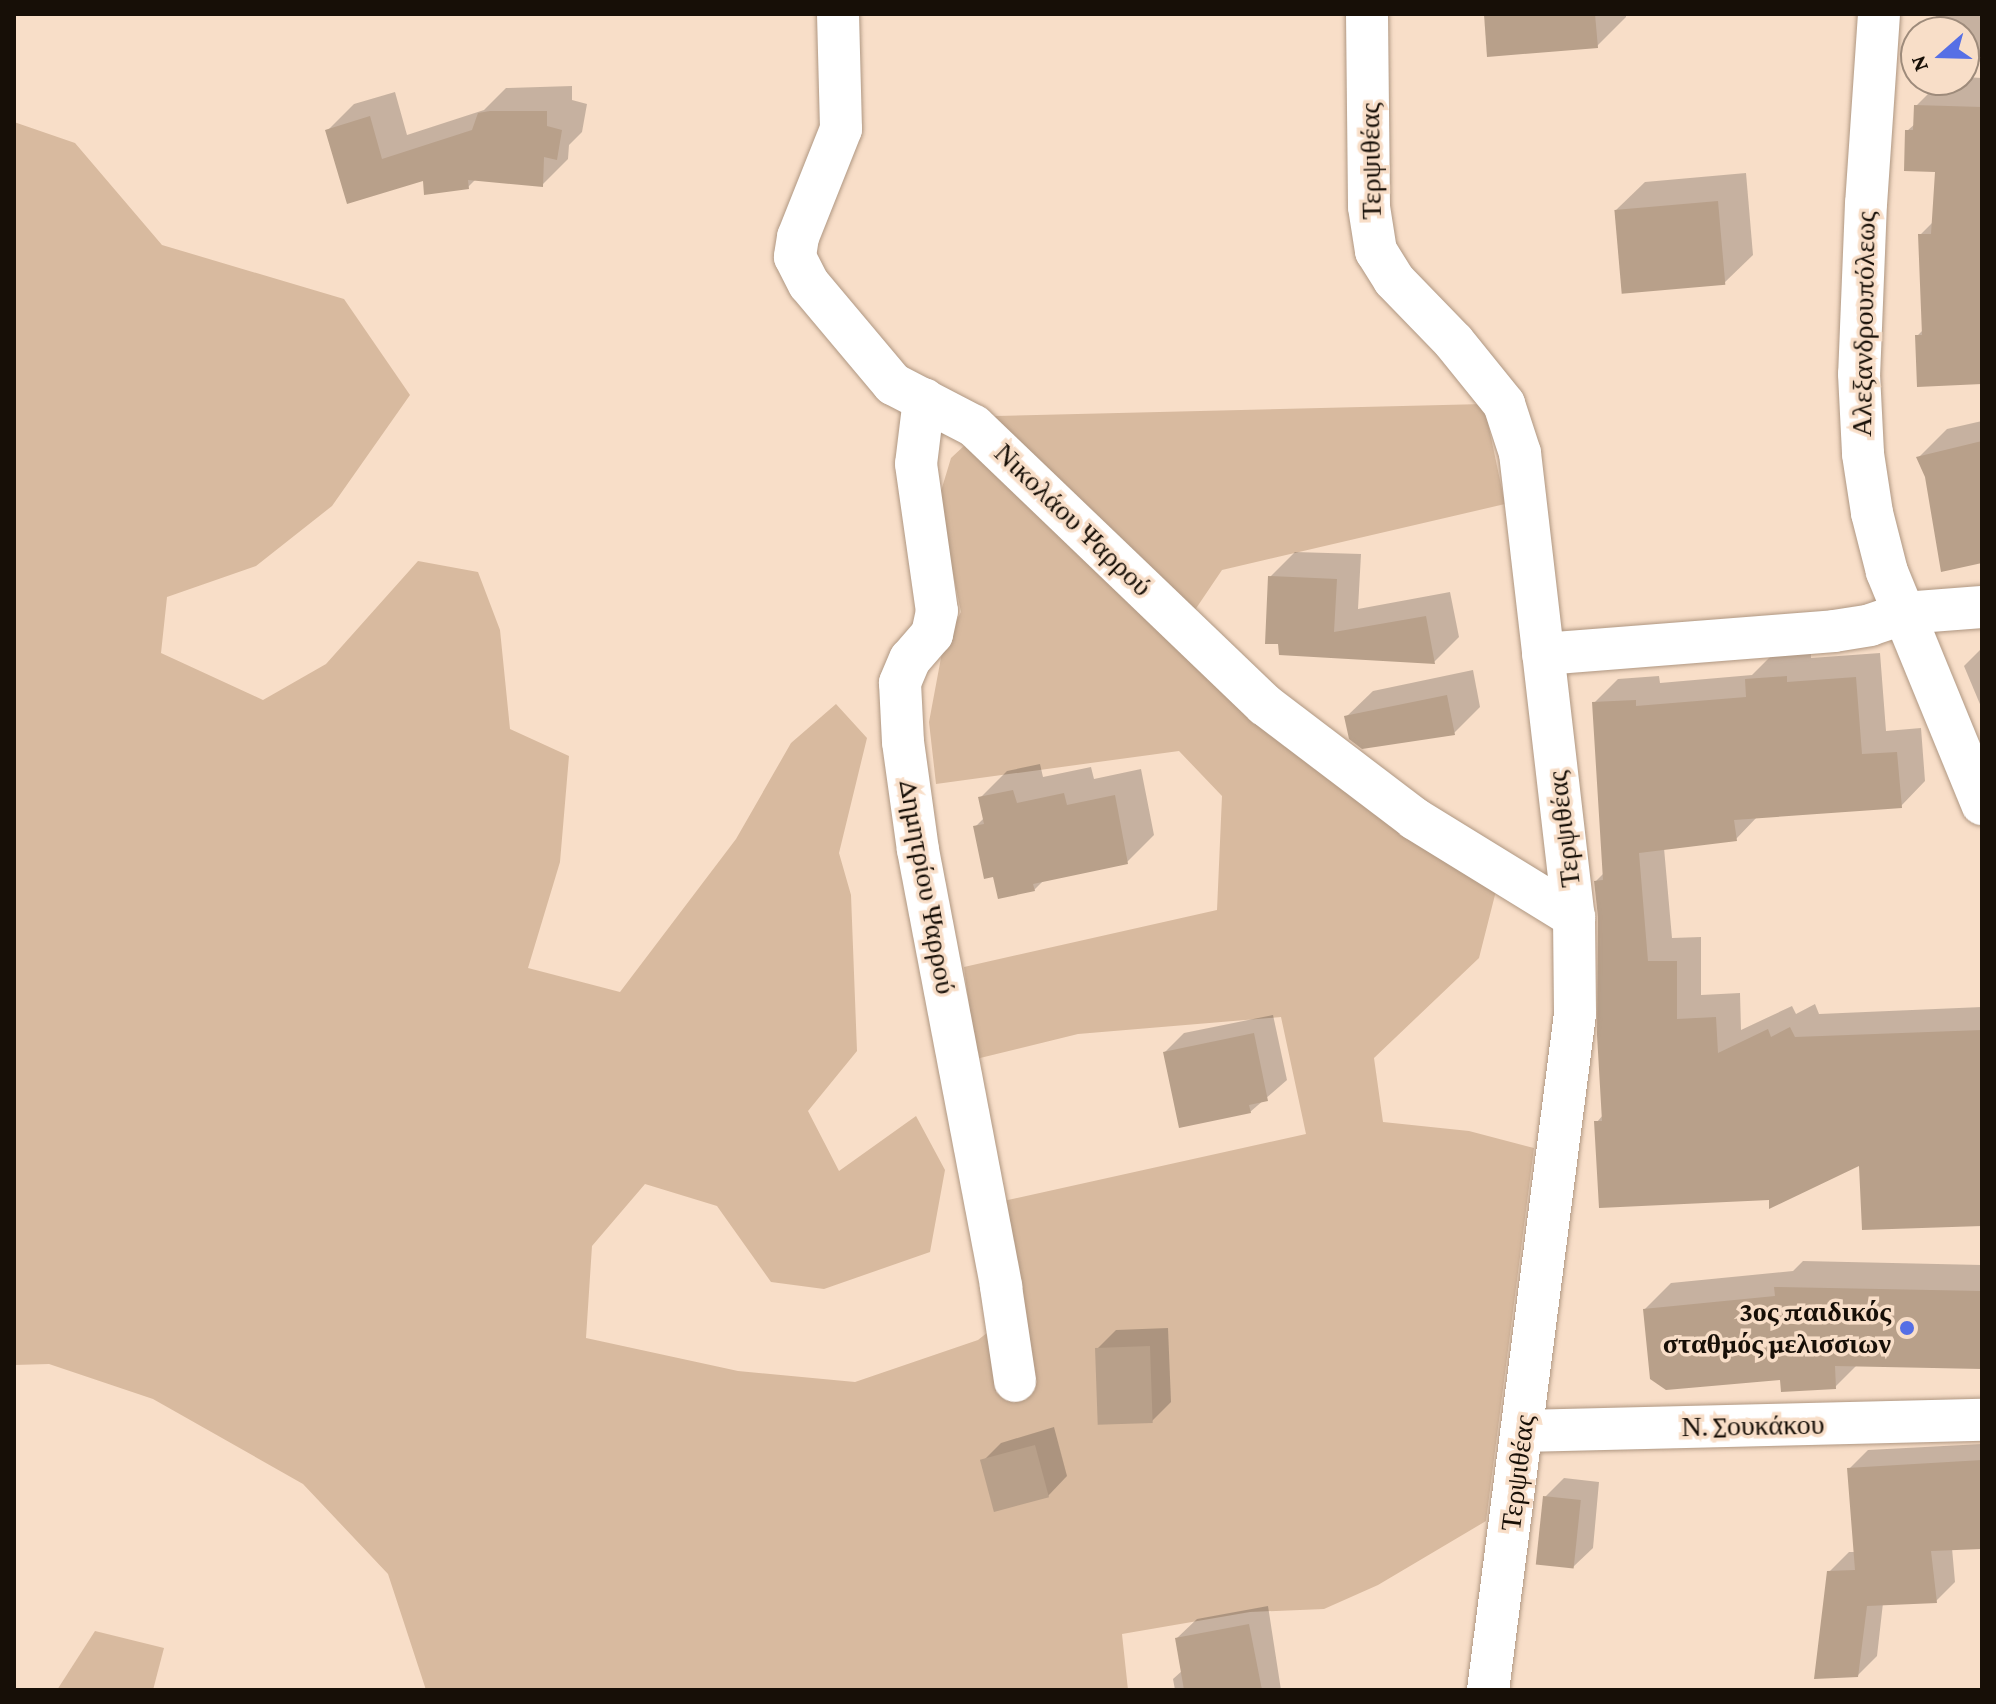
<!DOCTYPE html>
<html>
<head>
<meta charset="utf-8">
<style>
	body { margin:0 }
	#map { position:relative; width:1996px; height:1704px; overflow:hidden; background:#f8dec8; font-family:"Crimson Pro",serif }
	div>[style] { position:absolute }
	.green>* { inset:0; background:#d8ba9f }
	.shadow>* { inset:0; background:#0003 }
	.building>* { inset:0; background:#b8a08a; transform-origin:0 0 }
	.roads { filter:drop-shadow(0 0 2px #af9782) drop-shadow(0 0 2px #af9782) }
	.street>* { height:42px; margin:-21px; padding:0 21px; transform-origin:21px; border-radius:21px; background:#fff }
	.dots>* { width:22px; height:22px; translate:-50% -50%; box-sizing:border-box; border:4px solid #f8dec8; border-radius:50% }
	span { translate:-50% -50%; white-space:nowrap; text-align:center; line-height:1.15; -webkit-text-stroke:7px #f8dec8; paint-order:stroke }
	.street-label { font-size:28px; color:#170f07 }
	.poi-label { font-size:28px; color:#170f07; font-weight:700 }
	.right { translate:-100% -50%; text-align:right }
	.frame { position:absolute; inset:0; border:16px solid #170f07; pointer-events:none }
	.north { position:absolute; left:1900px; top:16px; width:80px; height:80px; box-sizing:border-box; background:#f8dec8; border:2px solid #9e8b7b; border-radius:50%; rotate:250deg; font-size:22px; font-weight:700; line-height:32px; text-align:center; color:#170f07 }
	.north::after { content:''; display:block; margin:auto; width:28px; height:36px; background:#566fe5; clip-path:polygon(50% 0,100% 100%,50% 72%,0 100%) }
</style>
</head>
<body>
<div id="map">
	<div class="green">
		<i style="clip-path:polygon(14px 122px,75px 143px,162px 245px,344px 299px,410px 395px,332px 506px,256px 566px,167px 597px,161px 653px,263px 700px,326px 664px,418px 561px,478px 572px,500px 630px,510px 729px,569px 756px,560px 862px,528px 968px,620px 992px,736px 839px,791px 743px,836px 704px,867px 738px,839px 853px,851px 895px,857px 1051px,808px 1111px,839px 1171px,916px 1116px,945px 1170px,930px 1252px,824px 1289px,771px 1282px,717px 1206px,645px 1184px,592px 1246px,586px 1338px,738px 1371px,855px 1382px,978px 1340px,1022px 1305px,999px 1202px,1306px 1134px,1281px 1017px,1078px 1034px,976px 1059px,964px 967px,1217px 910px,1222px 796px,1179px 751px,936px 784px,929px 722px,943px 647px,961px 612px,938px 501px,951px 458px,996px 416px,1484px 404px,1505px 504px,1222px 570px,1176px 638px,1497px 887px,1479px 958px,1374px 1058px,1383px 1122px,1469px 1131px,1534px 1148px,1486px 1521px,1378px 1585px,1324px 1609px,1250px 1612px,1122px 1634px,1128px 1690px,426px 1690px,388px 1574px,303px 1484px,153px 1399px,49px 1364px,14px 1365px)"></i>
		<i style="clip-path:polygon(95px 1631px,164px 1648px,153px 1690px,57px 1690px)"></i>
	</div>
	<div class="shadow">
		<i style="clip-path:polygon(1486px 14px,1626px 14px,1626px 17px,1597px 46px)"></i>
		<i style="clip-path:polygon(1937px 14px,1982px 14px,1982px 63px,1967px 55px,1971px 46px,1964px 42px,1964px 32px,1946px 32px,1932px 24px)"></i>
		<i style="clip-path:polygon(1964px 77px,1982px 78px,1982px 382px,1917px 336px,1923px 330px,1920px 235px,1933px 222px,1937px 170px,1907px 131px,1916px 123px,1916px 106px,1942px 80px)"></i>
		<i style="clip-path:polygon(572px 86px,572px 100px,587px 104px,582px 132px,569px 145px,568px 159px,542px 185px,476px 179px,468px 187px,425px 179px,348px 202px,328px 130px,354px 104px,395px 92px,407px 135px,484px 110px,506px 88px)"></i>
		<i style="clip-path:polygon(1746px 173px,1753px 255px,1724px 283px,1616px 210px,1645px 182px)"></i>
		<i style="clip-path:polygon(1982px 421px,1982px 561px,1927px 477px,1919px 457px,1947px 429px)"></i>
		<i style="clip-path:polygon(1295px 552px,1361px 554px,1358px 609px,1450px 592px,1459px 637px,1434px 662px,1281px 653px,1270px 577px)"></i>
		<i style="clip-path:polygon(1982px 648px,1982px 709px,1964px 666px)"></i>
		<i style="clip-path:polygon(1811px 653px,1811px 658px,1880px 653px,1886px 731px,1921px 728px,1925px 781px,1901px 806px,1758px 816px,1736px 839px,1664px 848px,1672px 938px,1701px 937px,1701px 995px,1740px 993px,1741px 1030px,1792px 1006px,1796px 1014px,1815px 1004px,1819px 1014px,1982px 1007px,1982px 1224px,1861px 1163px,1597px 1122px,1603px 1115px,1600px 916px,1596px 881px,1604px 873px,1594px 703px,1618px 679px,1659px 676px,1660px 683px,1752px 675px,1772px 655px)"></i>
		<i style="clip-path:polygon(1473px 670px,1480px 707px,1454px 733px,1346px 717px,1373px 691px)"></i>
		<i style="clip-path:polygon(1040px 764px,1043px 777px,1091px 767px,1094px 779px,1141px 769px,1154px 835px,1127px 862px,1044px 880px,1034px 890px,995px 875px,975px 827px,985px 817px,980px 798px,1007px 771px)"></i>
		<i style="clip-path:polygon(1273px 1015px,1287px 1080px,1250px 1112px,1165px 1052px,1184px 1033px)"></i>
		<i style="clip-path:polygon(1803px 1261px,1982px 1265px,1982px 1367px,1858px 1364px,1835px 1387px,1782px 1378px,1645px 1309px,1671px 1283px,1793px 1271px)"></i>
		<i style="clip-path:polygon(1168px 1328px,1171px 1402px,1152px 1421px,1097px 1349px,1116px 1330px)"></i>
		<i style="clip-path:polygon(1054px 1427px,1067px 1476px,1048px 1496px,982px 1462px,1001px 1443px)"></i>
		<i style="clip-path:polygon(1982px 1444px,1982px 1547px,1952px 1548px,1955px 1582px,1936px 1601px,1883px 1603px,1877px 1656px,1857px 1676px,1829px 1572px,1849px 1552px,1856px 1552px,1849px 1469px,1868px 1450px)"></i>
		<i style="clip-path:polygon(1564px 1478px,1599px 1482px,1593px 1548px,1573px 1567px,1545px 1497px)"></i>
		<i style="clip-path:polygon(1268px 1606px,1281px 1690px,1175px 1690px,1173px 1679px,1183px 1670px,1177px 1638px,1197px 1619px)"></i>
	</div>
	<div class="building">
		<i style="clip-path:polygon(1484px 14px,1595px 14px,1598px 48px,1487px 57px)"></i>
		<i style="clip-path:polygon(1914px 105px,1982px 107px,1982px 384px,1917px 387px,1915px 335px,1922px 335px,1918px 234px,1931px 234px,1935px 172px,1904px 171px,1905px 130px,1913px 130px)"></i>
		<i style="clip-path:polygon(490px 111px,547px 111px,547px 126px,562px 130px,557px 160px,544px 157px,543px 187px,468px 180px,469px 189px,424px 195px,423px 181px,347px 204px,325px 130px,370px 116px,382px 159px,472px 130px,478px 113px)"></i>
		<i style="left:1718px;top:201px;width:84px;height:104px;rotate:85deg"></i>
		<i style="clip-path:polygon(1982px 441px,1982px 563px,1941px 572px,1925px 477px,1916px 457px)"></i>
		<i style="clip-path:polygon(1268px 576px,1337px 579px,1334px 632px,1426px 616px,1435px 664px,1279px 655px,1278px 644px,1265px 644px)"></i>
		<i style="clip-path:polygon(1787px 676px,1787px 682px,1856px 677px,1862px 754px,1897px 752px,1902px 808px,1734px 820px,1737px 841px,1639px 853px,1648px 961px,1677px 961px,1677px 1019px,1716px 1017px,1718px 1053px,1768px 1029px,1771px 1037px,1790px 1027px,1795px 1037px,1982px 1030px,1982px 1226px,1862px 1230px,1859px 1166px,1769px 1209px,1769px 1200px,1599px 1208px,1594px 1121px,1602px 1121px,1597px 1035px,1598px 917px,1594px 881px,1603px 880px,1592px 702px,1636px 700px,1636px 706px,1746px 697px,1745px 679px)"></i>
		<i style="clip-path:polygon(1447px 695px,1455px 735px,1362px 749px,1349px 739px,1344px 716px)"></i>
		<i style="clip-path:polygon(1013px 790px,1017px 803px,1064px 793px,1067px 805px,1115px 795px,1128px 864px,1033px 884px,1035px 891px,998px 899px,993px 877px,984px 879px,973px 826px,984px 824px,978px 797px)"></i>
		<i style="clip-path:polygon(1254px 1033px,1268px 1101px,1249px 1105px,1251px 1113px,1179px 1128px,1163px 1052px)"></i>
		<i style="clip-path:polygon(1774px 1287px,1982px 1291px,1982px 1369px,1835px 1366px,1836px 1389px,1781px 1392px,1780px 1380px,1666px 1390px,1650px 1379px,1643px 1309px,1775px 1296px)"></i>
		<i style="left:1150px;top:1346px;width:77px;height:55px;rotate:88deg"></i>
		<i style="left:1035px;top:1445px;width:54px;height:57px;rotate:75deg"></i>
		<i style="clip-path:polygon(1982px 1460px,1982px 1549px,1931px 1551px,1937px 1603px,1867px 1606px,1858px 1677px,1814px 1679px,1827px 1571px,1855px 1570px,1847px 1468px)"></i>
		<i style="left:1543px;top:1496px;width:38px;height:69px;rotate:6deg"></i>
		<i style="clip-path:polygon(1249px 1624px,1262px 1690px,1184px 1690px,1175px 1638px)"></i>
	</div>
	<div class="roads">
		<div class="street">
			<i style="left:838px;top:14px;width:115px;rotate:88.5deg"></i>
			<i style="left:841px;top:129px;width:116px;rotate:111.7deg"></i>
			<i style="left:798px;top:237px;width:20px;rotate:99deg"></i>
			<i style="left:795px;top:257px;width:30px;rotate:63deg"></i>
			<i style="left:809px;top:284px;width:131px;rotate:50deg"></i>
			<i style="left:893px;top:384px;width:91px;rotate:27.4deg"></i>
			<i style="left:974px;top:426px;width:403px;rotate:43.8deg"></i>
			<i style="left:1265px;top:705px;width:188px;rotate:37.2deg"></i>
			<i style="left:1415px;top:819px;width:187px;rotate:31.6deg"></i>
			<i style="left:1367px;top:14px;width:193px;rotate:89.4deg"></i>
			<i style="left:1369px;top:207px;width:45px;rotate:81deg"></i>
			<i style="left:1376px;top:251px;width:34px;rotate:58deg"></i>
			<i style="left:1394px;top:280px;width:86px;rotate:45.9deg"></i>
			<i style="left:1454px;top:342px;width:80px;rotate:51.1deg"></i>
			<i style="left:1504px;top:404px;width:52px;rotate:71.9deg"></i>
			<i style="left:1520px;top:453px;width:467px;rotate:83.4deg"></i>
			<i style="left:1574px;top:917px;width:97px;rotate:89.4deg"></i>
			<i style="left:1575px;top:1014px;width:682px;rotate:97.33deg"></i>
			<i style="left:1879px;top:14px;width:189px;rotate:93.9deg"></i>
			<i style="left:1866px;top:203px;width:171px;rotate:92.3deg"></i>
			<i style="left:1859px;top:374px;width:80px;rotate:87.1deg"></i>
			<i style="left:1863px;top:454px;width:60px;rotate:81.3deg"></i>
			<i style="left:1872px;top:513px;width:61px;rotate:75.7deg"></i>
			<i style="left:1887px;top:572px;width:251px;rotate:67.7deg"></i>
			<i style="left:924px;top:399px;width:65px;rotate:97deg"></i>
			<i style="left:916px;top:464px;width:148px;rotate:81.9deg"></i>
			<i style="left:937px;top:611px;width:24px;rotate:102deg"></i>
			<i style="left:932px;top:634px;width:33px;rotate:131deg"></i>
			<i style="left:910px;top:659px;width:26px;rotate:113deg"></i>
			<i style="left:900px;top:683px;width:59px;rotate:87.1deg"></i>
			<i style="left:903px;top:742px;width:109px;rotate:82.1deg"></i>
			<i style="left:918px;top:850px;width:445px;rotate:79.2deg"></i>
			<i style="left:1001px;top:1287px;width:95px;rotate:81.5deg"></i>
			<i style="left:1543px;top:654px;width:292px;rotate:-4.5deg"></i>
			<i style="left:1834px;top:631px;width:36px;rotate:-9deg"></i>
			<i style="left:1870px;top:625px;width:36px;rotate:-19deg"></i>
			<i style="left:1904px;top:613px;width:78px;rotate:-4.4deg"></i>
			<i style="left:1523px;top:1431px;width:459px;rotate:-1.4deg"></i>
		</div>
	</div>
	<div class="dots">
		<i style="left:1907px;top:1328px;background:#566fe5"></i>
	</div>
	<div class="street-label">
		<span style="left:1371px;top:161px;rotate:-91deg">Τερψιθέας</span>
		<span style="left:1864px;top:324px;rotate:-89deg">Αλεξανδρουπόλεως</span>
		<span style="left:1073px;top:520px;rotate:44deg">Νικολάου Ψαρρού</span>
		<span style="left:1564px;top:829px;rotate:-97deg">Τερψιθέας</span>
		<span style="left:927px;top:887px;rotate:80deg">Δημητρίου Ψαρρού</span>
		<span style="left:1753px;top:1426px;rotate:-1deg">Ν. Σουκάκου</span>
		<span style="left:1518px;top:1473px;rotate:-83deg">Τερψιθέας</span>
	</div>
	<div class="poi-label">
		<span class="right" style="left:1891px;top:1328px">3ος παιδικός<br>σταθμός μελισσιων</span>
	</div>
	<div class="frame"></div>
	<div class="north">N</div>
</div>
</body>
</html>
